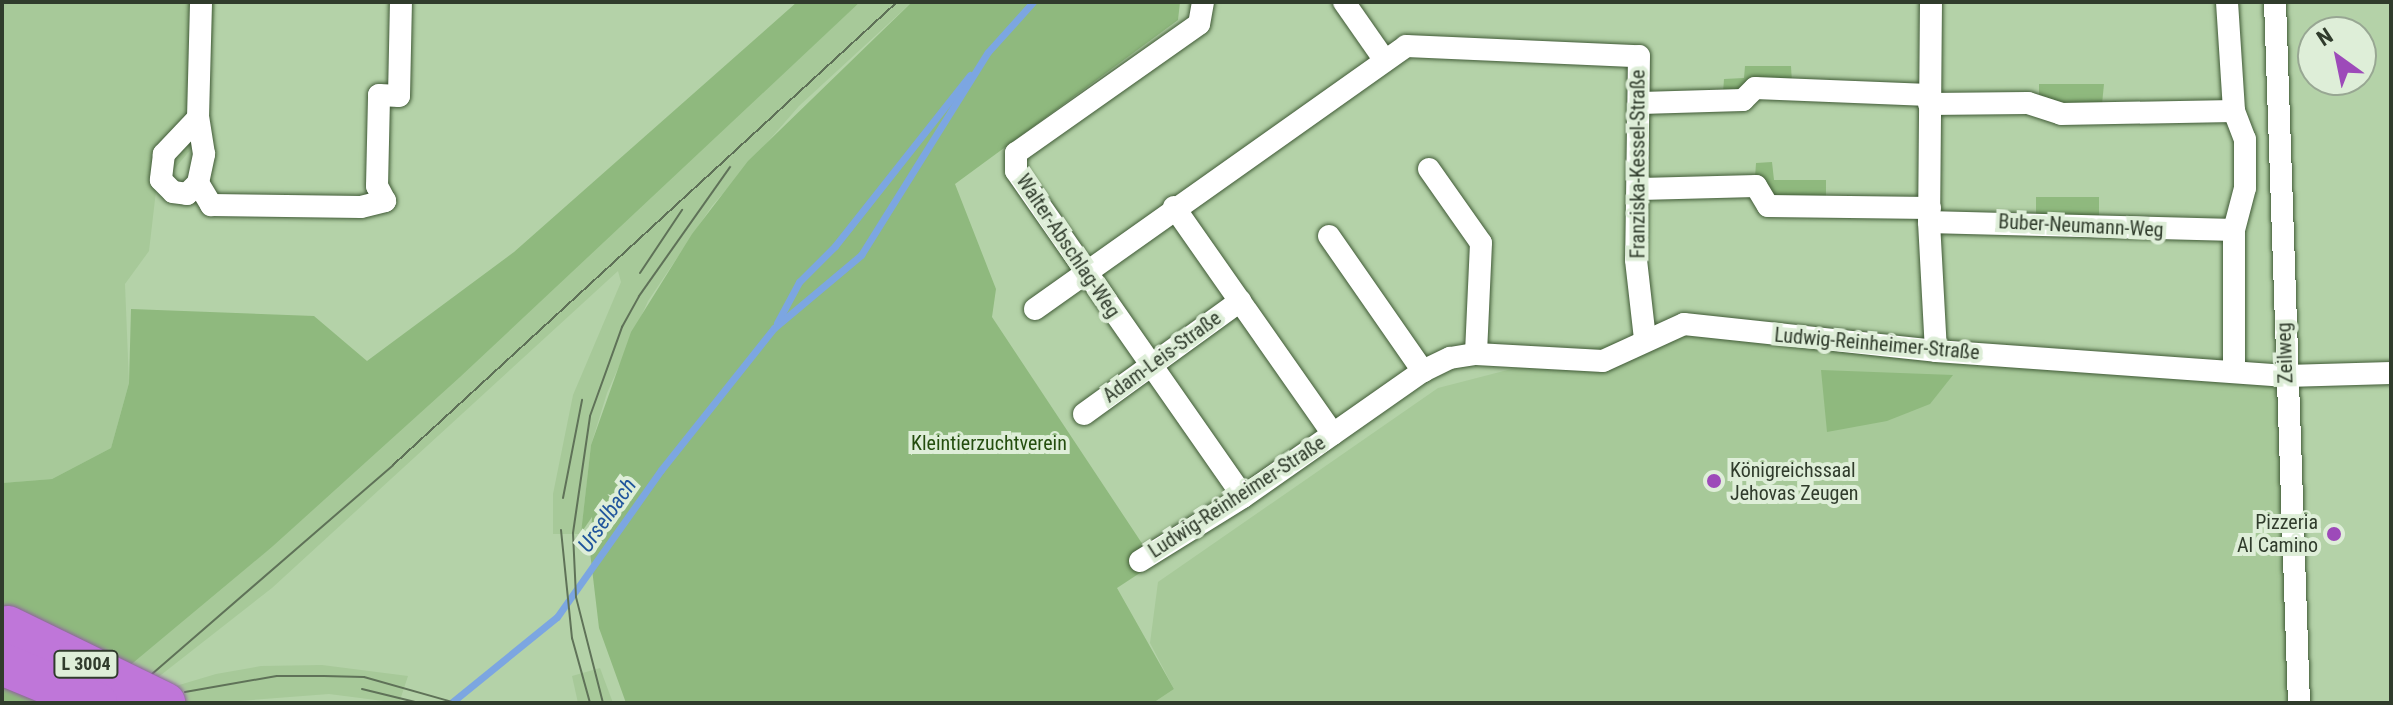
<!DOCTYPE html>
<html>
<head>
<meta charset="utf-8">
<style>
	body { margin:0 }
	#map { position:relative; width:2393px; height:705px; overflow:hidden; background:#b4d2a8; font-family:"Roboto Condensed",sans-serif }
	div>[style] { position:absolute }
	.built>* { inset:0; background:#a7c999 }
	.green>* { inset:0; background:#8fb97e }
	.stream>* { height:7px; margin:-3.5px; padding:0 3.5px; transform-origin:3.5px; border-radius:3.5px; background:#7ca6e1 }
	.roads { filter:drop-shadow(0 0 2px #405a36) drop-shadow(0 0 2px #405a36) }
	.street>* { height:22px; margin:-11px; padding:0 11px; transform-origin:11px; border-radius:11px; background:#fff }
	.tram>* { height:2px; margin:-1px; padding:0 1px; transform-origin:1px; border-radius:1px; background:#5f7258 }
	.bridges { filter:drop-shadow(0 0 2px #8d629c) drop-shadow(0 0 2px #8d629c) }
	.highway-bridge>* { height:42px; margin:-21px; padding:0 21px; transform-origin:21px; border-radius:21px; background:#bf76d9 }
	.dots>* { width:22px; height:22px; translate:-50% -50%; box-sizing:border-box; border:4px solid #deeed8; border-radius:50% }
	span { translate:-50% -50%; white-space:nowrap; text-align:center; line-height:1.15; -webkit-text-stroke:8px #deeed8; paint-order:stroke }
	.shield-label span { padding:2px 6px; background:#deeed8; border:2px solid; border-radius:6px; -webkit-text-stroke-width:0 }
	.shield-label { font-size:18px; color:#303c2c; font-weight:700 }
	.street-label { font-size:20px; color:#303c2c }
	.park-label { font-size:20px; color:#244d0e }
	.poi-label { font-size:20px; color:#303c2c }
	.left { translate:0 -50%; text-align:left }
	.right { translate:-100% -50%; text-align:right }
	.water-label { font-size:22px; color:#20559c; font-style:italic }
	.frame { position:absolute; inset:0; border:4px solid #303c2c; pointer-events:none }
	.north { position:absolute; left:2297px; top:16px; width:80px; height:80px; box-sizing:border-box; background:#deeed8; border:2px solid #98a793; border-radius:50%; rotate:327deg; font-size:22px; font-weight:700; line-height:32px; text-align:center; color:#303c2c }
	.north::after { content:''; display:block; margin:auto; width:28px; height:36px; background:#9d4ab9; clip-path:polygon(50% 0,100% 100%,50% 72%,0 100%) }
</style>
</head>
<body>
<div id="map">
	<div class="built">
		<i style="clip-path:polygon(2px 2px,215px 2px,215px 7px,206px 131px,156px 191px,149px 251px,125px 284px,129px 383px,111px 448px,52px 479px,2px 483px)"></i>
		<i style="clip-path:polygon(860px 2px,912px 2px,799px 106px,712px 206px,648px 301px,607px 393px,591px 445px,581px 534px,553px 534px,553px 494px,573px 395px,621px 282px,618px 271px,272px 588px,129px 700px,216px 674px,261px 666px,322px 665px,408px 676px,399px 703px,329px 694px,214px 703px,79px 703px,272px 547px)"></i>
		<i style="clip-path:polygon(1682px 325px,2283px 387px,2294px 703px,1153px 703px,1174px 689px,1150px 643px,1158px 582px,1438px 388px)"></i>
		<i style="clip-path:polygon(600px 668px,613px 703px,578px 703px,572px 676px)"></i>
	</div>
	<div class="green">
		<i style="clip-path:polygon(797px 2px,860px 2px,460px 377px,272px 547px,134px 662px,79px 703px,2px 703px,2px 483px,52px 479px,111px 448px,129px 383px,131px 309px,314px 316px,367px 361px,514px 252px)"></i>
		<i style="clip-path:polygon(1180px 2px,1178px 20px,955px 184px,996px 289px,992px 317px,1155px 563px,1117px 588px,1174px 689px,1153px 703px,626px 703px,599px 628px,590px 552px,592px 517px,581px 533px,591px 445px,631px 332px,692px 234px,748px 161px,912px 2px)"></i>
		<i style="clip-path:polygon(1745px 66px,1791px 66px,1792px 83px,1723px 93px,1724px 79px,1744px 78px)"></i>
		<i style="clip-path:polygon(2039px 84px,2104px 84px,2102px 104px,2058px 107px,2039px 96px)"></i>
		<i style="clip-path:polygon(1772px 162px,1774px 180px,1826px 180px,1826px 199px,1770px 202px,1755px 178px,1756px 163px)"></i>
		<i style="clip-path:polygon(2036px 197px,2099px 197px,2099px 221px,2036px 214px)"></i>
		<i style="clip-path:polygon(1821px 370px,1953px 375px,1930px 404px,1887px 421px,1827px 432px)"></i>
	</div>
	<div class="stream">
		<i style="left:777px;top:323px;width:47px;rotate:-61.8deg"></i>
		<i style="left:799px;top:282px;width:51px;rotate:-45deg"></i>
		<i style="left:835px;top:246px;width:218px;rotate:-51.7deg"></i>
		<i style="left:451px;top:703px;width:136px;rotate:-39.1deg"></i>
		<i style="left:557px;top:617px;width:180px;rotate:-54.7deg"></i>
		<i style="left:661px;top:470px;width:181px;rotate:-51.5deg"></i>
		<i style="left:774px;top:328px;width:114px;rotate:-40deg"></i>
		<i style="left:861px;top:255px;width:239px;rotate:-58deg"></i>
		<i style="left:988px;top:52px;width:67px;rotate:-48deg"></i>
	</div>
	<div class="roads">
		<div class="street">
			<i style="left:1203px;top:2px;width:22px;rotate:100deg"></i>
			<i style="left:1199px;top:24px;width:224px;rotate:144.8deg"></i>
			<i style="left:1016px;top:153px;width:18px;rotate:90deg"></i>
			<i style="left:1016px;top:171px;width:397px;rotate:55.1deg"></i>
			<i style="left:1344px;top:2px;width:68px;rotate:55.1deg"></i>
			<i style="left:1931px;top:2px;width:220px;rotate:90.5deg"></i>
			<i style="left:1929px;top:222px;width:129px;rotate:86.9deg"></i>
			<i style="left:2227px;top:2px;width:109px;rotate:86.3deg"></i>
			<i style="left:2234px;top:111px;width:30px;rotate:69deg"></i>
			<i style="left:2245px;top:139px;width:49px;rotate:90deg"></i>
			<i style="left:2245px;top:188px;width:43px;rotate:104.7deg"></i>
			<i style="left:2234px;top:230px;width:141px;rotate:90deg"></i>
			<i style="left:2275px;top:2px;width:701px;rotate:88.04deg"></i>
			<i style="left:1641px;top:103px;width:102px;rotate:-1.7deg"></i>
			<i style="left:1743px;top:100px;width:17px;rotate:-45deg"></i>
			<i style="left:1755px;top:88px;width:174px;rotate:2.3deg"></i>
			<i style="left:1929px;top:104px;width:99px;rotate:-0.6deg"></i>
			<i style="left:2028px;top:103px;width:35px;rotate:18deg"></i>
			<i style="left:2061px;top:114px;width:173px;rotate:-1deg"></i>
			<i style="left:198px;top:118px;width:50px;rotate:133.4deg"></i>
			<i style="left:164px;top:154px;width:26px;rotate:97deg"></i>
			<i style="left:161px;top:180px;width:17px;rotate:45deg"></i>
			<i style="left:173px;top:192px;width:14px;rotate:8deg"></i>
			<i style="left:187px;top:194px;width:16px;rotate:-45deg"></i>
			<i style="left:198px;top:183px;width:30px;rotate:-78deg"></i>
			<i style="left:204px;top:154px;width:36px;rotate:-99deg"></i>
			<i style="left:198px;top:118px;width:116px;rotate:-88.5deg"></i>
			<i style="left:1429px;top:169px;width:90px;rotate:54.9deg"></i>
			<i style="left:1481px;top:243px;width:111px;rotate:92.6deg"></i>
			<i style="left:198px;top:183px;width:26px;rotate:59deg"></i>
			<i style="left:211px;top:205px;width:150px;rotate:0.8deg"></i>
			<i style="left:361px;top:207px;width:25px;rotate:-14deg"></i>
			<i style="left:385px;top:201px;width:17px;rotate:-118deg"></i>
			<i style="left:377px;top:186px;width:91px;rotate:-88.7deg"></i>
			<i style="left:379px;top:95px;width:20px;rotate:3deg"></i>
			<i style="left:399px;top:96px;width:94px;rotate:-88.8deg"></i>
			<i style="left:1640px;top:189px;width:116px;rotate:-1.5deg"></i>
			<i style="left:1756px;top:186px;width:23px;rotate:59deg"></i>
			<i style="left:1768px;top:206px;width:162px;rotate:0.7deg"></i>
			<i style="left:1174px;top:207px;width:277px;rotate:55deg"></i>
			<i style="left:1929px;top:222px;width:305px;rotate:1.5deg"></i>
			<i style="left:1329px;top:236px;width:165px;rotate:55.2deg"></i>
			<i style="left:1035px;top:309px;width:455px;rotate:-35.3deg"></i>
			<i style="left:1406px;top:46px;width:233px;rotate:2.5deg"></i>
			<i style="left:1639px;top:56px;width:204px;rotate:90.8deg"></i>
			<i style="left:1636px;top:260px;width:80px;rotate:83.5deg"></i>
			<i style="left:1084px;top:414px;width:193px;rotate:-35.9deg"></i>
			<i style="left:1140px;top:561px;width:121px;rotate:-31.9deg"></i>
			<i style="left:1243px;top:497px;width:220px;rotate:-35deg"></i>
			<i style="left:1423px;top:371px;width:30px;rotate:-26deg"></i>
			<i style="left:1450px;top:358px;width:26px;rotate:-9deg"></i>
			<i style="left:1476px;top:354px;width:127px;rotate:3.2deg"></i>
			<i style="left:1603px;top:361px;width:89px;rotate:-24.6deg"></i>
			<i style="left:1684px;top:324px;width:253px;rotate:6.1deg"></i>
			<i style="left:1936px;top:351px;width:351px;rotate:4.1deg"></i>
			<i style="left:2286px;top:376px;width:105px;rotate:-1.6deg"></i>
		</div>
	</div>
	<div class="tram">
		<i style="left:640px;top:273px;width:76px;rotate:-56.3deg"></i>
		<i style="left:563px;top:498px;width:100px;rotate:-79deg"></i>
		<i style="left:561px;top:530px;width:109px;rotate:84.2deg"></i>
		<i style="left:572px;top:638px;width:67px;rotate:74.5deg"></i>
		<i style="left:152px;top:674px;width:319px;rotate:-40.9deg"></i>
		<i style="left:393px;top:465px;width:684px;rotate:-42.57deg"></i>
		<i style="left:362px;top:689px;width:59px;rotate:13.8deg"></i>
		<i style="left:185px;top:692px;width:93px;rotate:-9.9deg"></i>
		<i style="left:277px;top:676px;width:47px"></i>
		<i style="left:324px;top:676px;width:40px;rotate:1.4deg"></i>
		<i style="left:364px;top:677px;width:96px;rotate:15.8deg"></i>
		<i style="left:603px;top:703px;width:109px;rotate:-104.3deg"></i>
		<i style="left:576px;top:597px;width:64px;rotate:-92.7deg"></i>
		<i style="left:573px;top:533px;width:118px;rotate:-81.7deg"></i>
		<i style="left:590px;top:416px;width:95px;rotate:-70.2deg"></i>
		<i style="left:622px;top:327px;width:35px;rotate:-61deg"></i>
		<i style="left:639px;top:296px;width:158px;rotate:-54.8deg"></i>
	</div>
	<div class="bridges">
		<div class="highway-bridge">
			<i style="left:8px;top:627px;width:174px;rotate:26deg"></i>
			<i style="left:2px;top:664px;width:102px;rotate:22.5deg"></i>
		</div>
	</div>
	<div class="dots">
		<i style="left:1714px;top:481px;background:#9d4ab9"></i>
		<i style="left:2334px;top:534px;background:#9d4ab9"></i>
	</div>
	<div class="shield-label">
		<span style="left:86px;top:664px">L 3004</span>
	</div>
	<div class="street-label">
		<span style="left:1638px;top:164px;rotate:-90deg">Franziska-Kessel-Straße</span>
		<span style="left:2081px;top:226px;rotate:3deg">Buber-Neumann-Weg</span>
		<span style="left:1068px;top:246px;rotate:56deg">Walter-Abschlag-Weg</span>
		<span style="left:1877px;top:344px;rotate:5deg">Ludwig-Reinheimer-Straße</span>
		<span style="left:2285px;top:353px;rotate:-92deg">Zeilweg</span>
		<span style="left:1162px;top:357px;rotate:-36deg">Adam-Leis-Straße</span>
		<span style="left:1237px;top:497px;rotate:-33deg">Ludwig-Reinheimer-Straße</span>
	</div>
	<div class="park-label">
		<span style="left:989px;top:443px">Kleintierzuchtverein</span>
	</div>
	<div class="poi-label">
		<span class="left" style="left:1730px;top:482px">Königreichssaal<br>Jehovas Zeugen</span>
		<span class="right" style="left:2318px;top:534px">Pizzeria<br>Al Camino</span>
	</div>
	<div class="water-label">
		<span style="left:607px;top:515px;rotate:-55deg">Urselbach</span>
	</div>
	<div class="frame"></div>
	<div class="north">N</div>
</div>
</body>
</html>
